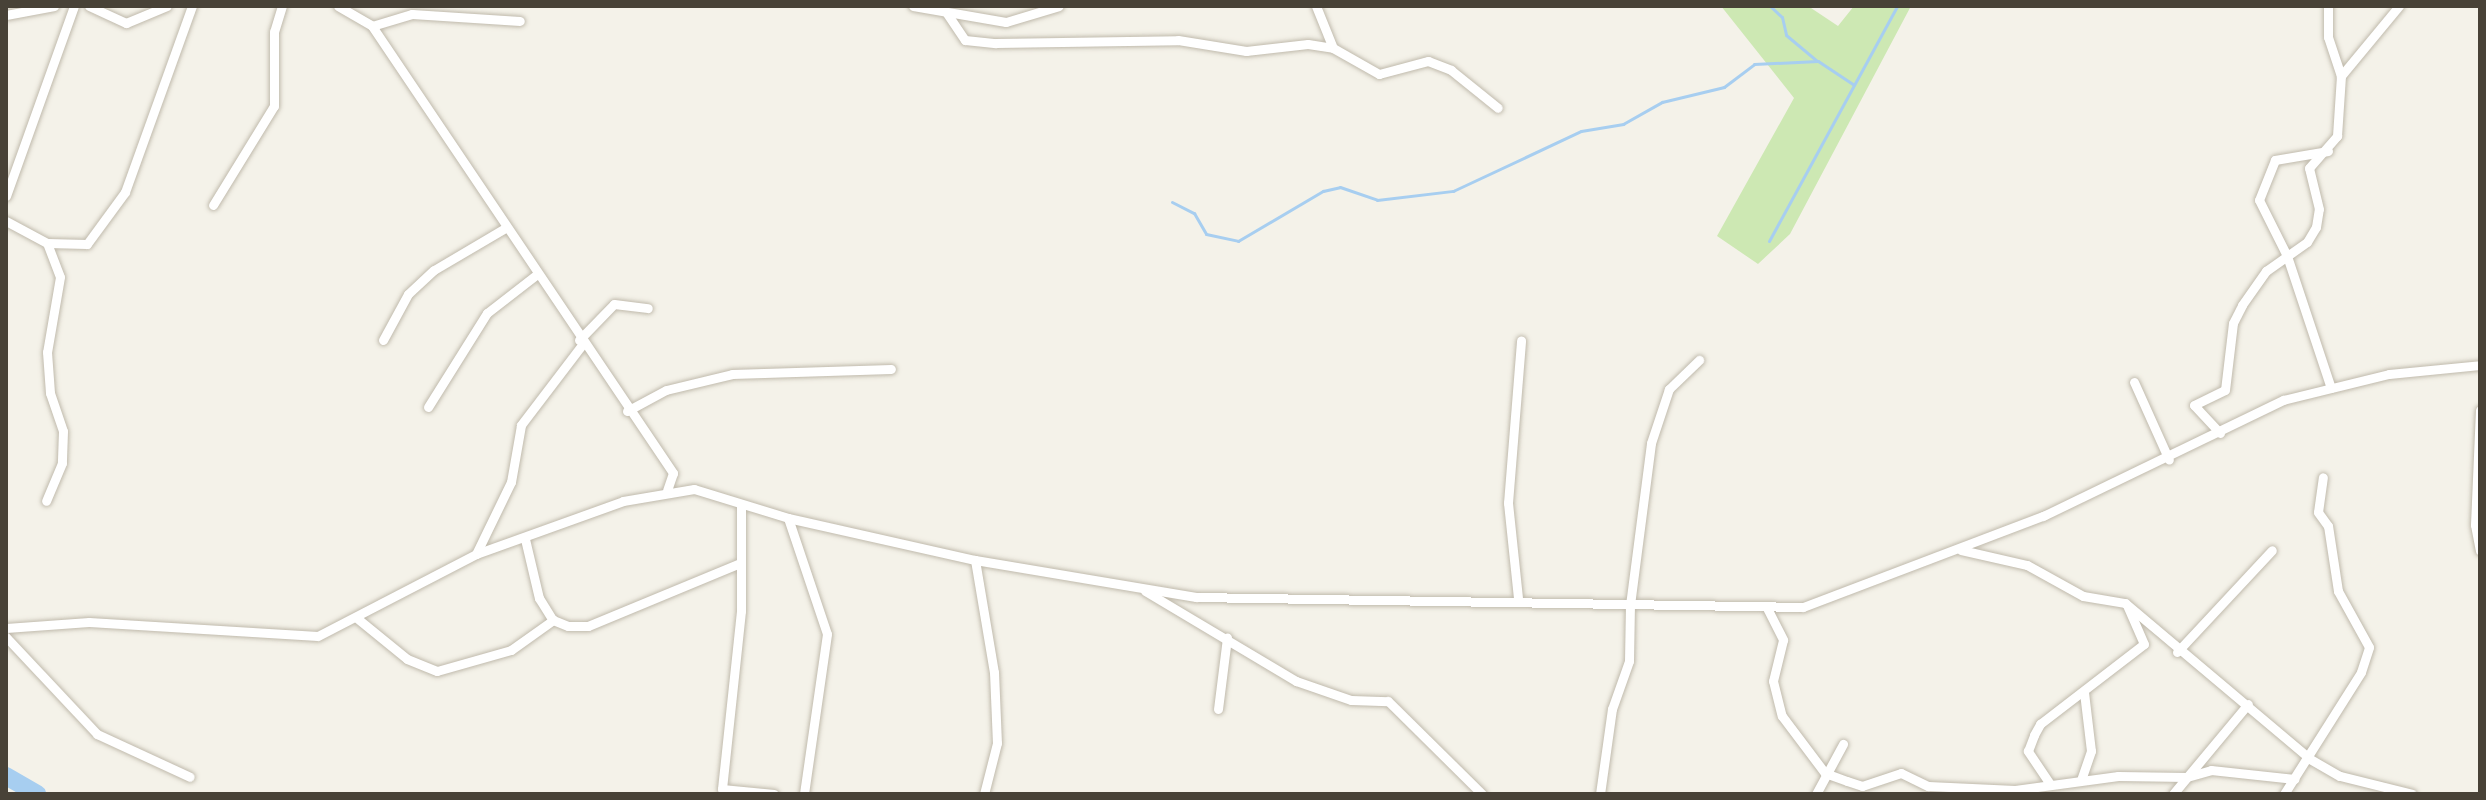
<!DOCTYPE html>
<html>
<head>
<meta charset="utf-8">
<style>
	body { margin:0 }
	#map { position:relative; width:2486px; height:800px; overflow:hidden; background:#f4f2e9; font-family:Mulish,sans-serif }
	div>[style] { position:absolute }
	.green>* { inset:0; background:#cde8b3 }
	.stream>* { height:3px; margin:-1.5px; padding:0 1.5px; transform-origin:1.5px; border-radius:1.5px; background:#a7cef0 }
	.river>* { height:18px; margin:-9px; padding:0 9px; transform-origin:9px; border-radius:9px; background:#a7cef0 }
	.roads { filter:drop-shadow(0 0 2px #c0baac) drop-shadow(0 0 2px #c0baac) }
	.street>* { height:9px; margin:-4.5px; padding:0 4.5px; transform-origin:4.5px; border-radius:4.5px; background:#fff }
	span { translate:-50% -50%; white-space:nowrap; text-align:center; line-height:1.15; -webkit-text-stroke:7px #fff; paint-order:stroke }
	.frame { position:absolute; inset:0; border:8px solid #484237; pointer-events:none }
</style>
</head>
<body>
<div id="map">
	<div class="green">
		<i style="clip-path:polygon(1721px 6px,1808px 6px,1838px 26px,1854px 6px,1911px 6px,1790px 234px,1758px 264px,1717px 236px,1794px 98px)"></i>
	</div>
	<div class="stream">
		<i style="left:1770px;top:6px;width:16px;rotate:43deg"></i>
		<i style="left:1782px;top:17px;width:18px;rotate:77deg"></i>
		<i style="left:1786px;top:35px;width:40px;rotate:40deg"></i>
		<i style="left:1172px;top:202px;width:25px;rotate:27deg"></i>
		<i style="left:1194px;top:213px;width:24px;rotate:60deg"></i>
		<i style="left:1206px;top:234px;width:33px;rotate:12deg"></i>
		<i style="left:1238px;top:241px;width:99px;rotate:-30.5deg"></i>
		<i style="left:1323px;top:191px;width:17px;rotate:-13deg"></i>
		<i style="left:1340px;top:187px;width:39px;rotate:19deg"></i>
		<i style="left:1377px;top:200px;width:77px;rotate:-6.8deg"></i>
		<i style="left:1453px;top:191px;width:141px;rotate:-25.1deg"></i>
		<i style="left:1581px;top:131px;width:43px;rotate:-9.5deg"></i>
		<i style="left:1623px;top:124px;width:45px;rotate:-29.4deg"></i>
		<i style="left:1662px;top:102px;width:64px;rotate:-13.6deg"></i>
		<i style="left:1724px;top:87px;width:38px;rotate:-37deg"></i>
		<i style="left:1754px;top:64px;width:64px;rotate:-2.7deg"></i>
		<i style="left:1818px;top:61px;width:43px;rotate:33.7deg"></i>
		<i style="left:1769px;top:241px;width:268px;rotate:-61.4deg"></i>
	</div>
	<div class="river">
		<i style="left:6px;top:776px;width:36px;rotate:30deg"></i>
	</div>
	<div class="roads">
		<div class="street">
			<i style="left:89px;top:6px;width:41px;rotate:24.7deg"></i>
			<i style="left:126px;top:23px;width:44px;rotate:-22.5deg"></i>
			<i style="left:338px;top:6px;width:39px;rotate:30deg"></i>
			<i style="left:372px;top:26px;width:539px;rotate:56.04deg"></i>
			<i style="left:673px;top:473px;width:18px;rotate:109deg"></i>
			<i style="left:913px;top:6px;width:94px;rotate:9.8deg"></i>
			<i style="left:1006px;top:22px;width:55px;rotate:-16.8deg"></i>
			<i style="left:1316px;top:6px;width:45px;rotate:68deg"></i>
			<i style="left:946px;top:12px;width:34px;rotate:56deg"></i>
			<i style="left:965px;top:40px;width:31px;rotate:6deg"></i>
			<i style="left:996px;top:43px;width:182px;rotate:-0.9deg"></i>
			<i style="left:1178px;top:40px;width:69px;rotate:9.2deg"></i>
			<i style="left:1246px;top:51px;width:62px;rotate:-6.4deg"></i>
			<i style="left:1308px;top:44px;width:25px;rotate:9deg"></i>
			<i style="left:1333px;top:48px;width:53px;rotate:29.5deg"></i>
			<i style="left:1379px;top:74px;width:51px;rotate:-14.9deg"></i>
			<i style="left:1428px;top:61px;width:25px;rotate:21deg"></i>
			<i style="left:1451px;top:70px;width:60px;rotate:39deg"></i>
			<i style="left:6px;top:15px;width:49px;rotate:-10.6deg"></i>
			<i style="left:372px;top:26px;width:42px;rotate:-16.7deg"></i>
			<i style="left:412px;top:14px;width:108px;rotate:3.7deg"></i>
			<i style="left:2341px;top:76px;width:91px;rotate:-50.4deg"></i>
			<i style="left:2328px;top:151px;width:54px;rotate:170.4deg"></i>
			<i style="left:2275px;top:160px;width:43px;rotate:111.8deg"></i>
			<i style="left:2259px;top:200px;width:63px;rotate:63.4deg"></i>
			<i style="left:2287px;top:256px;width:139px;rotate:71.6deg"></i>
			<i style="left:6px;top:196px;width:202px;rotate:-70.3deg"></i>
			<i style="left:213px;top:205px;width:116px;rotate:-58.4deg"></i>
			<i style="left:274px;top:106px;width:74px;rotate:-90deg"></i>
			<i style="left:274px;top:32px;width:27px;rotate:-73deg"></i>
			<i style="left:6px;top:221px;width:47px;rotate:28.2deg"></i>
			<i style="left:47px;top:243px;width:36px;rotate:69deg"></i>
			<i style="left:60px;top:277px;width:76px;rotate:99.8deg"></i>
			<i style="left:47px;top:352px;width:41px;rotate:85.8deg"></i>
			<i style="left:50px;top:393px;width:40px;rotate:71.1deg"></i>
			<i style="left:63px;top:431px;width:32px;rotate:92deg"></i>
			<i style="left:62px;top:463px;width:41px;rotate:112.8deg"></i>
			<i style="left:47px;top:243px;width:40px;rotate:1.4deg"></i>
			<i style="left:87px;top:244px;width:64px;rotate:-53.8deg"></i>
			<i style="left:125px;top:192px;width:198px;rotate:-70.2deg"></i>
			<i style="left:383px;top:340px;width:52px;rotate:-61.5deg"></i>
			<i style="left:408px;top:294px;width:35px;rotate:-43deg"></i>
			<i style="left:434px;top:270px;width:82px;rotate:-30.6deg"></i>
			<i style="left:579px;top:340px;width:50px;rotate:-45.8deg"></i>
			<i style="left:614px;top:304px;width:34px;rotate:7deg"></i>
			<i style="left:2134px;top:382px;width:85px;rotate:65.8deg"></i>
			<i style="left:428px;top:407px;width:111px;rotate:-57.9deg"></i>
			<i style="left:487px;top:313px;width:62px;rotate:-37.8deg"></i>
			<i style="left:2480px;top:410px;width:115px;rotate:92.5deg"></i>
			<i style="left:2475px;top:525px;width:26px;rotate:79deg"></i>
			<i style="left:627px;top:411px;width:44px;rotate:-28.3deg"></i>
			<i style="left:666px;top:390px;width:68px;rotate:-13.6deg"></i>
			<i style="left:732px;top:374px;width:159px;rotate:-1.8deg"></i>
			<i style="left:2220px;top:433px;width:38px;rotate:-133deg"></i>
			<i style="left:2194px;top:405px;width:34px;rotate:-26deg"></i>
			<i style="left:2225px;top:390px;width:67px;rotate:-83.2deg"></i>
			<i style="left:2233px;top:323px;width:20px;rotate:-63deg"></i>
			<i style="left:2242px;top:305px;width:42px;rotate:-54.8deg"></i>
			<i style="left:2266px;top:271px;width:50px;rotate:-35.3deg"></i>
			<i style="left:2307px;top:242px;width:17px;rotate:-59deg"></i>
			<i style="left:2316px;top:227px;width:18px;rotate:-81deg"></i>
			<i style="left:2319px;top:209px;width:42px;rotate:-103.7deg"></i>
			<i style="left:2309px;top:168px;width:43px;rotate:-48.8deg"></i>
			<i style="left:2337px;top:136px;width:60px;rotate:-86.2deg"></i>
			<i style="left:2341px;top:76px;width:41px;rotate:-108.4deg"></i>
			<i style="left:2328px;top:37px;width:31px;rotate:-90deg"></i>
			<i style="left:741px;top:506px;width:105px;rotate:90deg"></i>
			<i style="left:741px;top:611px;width:179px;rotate:96.1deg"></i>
			<i style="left:722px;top:789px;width:52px;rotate:5.5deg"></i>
			<i style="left:788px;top:518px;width:122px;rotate:71.4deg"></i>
			<i style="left:827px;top:634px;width:162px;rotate:98.2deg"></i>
			<i style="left:525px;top:539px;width:61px;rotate:76.7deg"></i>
			<i style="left:539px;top:598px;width:26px;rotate:58deg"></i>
			<i style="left:553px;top:620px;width:16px;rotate:22deg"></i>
			<i style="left:568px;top:626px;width:20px"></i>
			<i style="left:588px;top:626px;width:165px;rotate:-22.5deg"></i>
			<i style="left:1961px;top:550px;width:68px;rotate:12.8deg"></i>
			<i style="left:2027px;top:565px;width:64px;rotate:29deg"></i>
			<i style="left:2083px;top:596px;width:43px;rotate:9.5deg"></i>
			<i style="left:2125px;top:603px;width:242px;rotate:40.1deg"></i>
			<i style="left:2310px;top:759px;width:34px;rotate:30deg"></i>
			<i style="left:2340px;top:776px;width:74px;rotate:14deg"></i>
			<i style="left:476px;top:554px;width:80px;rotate:-64.1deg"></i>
			<i style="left:511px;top:482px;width:58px;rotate:-80deg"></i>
			<i style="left:521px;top:425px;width:101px;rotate:-52.7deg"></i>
			<i style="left:975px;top:560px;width:114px;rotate:80.4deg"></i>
			<i style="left:994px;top:672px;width:71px;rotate:87.6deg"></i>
			<i style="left:997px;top:743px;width:53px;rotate:104.3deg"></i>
			<i style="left:1145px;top:591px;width:176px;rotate:30.8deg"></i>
			<i style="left:1296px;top:681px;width:58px;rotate:19.1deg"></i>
			<i style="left:1351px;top:700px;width:37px;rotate:2deg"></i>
			<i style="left:1388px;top:701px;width:132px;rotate:44.7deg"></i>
			<i style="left:1518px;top:598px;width:96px;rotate:-96deg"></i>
			<i style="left:1508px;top:503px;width:163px;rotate:-85.4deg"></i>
			<i style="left:1766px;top:606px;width:38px;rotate:63deg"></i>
			<i style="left:1783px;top:640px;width:42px;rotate:103.7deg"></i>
			<i style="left:1773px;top:681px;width:36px;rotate:76deg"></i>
			<i style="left:1782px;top:716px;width:71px;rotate:53deg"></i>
			<i style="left:1825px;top:773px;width:23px;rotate:20deg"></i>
			<i style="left:1847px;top:781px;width:16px;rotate:18deg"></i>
			<i style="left:1862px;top:786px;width:41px;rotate:-18.4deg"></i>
			<i style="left:1901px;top:773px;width:30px;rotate:26deg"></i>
			<i style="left:1928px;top:786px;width:87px;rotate:2.6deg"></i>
			<i style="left:2015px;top:790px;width:104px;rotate:-7.7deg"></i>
			<i style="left:2118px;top:776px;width:69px;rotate:0.8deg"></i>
			<i style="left:2187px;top:777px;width:25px;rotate:-16deg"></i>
			<i style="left:2211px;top:770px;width:84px;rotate:6.1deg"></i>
			<i style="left:358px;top:619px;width:63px;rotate:39.2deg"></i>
			<i style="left:407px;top:659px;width:32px;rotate:22deg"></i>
			<i style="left:437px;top:671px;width:77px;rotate:-15.8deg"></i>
			<i style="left:511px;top:650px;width:52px;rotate:-35.5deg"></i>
			<i style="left:6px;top:628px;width:83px;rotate:-4.1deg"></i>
			<i style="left:89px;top:622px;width:229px;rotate:3.5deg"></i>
			<i style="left:318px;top:636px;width:178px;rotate:-27.4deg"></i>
			<i style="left:476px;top:554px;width:156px;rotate:-19.8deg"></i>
			<i style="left:623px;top:501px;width:72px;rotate:-9.6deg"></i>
			<i style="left:694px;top:489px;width:98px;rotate:17.1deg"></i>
			<i style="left:788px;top:518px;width:192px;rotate:12.7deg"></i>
			<i style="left:975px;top:560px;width:224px;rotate:9.5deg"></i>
			<i style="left:1196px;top:597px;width:607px;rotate:0.94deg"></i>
			<i style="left:1803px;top:607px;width:257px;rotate:-20.8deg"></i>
			<i style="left:2043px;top:516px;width:267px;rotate:-25.8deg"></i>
			<i style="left:2283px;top:400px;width:109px;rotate:-13.8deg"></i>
			<i style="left:2389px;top:374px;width:91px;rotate:-5.6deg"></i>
			<i style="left:6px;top:637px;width:133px;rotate:46.8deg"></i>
			<i style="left:97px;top:734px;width:102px;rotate:24.8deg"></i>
			<i style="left:2177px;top:652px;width:139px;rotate:-47deg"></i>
			<i style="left:1218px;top:709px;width:72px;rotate:-82.8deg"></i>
			<i style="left:2081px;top:780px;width:31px;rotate:-71deg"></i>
			<i style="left:2091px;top:751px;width:59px;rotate:-96.8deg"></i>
			<i style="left:2050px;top:784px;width:40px;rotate:-124deg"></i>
			<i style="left:2028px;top:751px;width:17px;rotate:-69deg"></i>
			<i style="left:2034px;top:735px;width:13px;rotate:-61deg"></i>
			<i style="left:2040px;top:724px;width:131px;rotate:-37.6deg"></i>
			<i style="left:2144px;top:644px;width:43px;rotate:-113.6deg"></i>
			<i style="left:1600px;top:794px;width:86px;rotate:-82deg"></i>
			<i style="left:1612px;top:709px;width:51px;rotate:-70.5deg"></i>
			<i style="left:1629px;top:661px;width:56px;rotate:-89deg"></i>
			<i style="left:1630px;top:605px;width:163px;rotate:-82.6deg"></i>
			<i style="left:1651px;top:443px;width:57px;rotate:-71.6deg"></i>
			<i style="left:1669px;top:389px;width:42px;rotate:-44deg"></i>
			<i style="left:1816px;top:794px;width:57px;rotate:-61.6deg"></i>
			<i style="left:2173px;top:794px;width:117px;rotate:-50.2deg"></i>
			<i style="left:2284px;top:794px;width:144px;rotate:-57.7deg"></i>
			<i style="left:2361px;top:672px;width:26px;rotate:-72deg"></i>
			<i style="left:2369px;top:647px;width:64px;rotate:-119deg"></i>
			<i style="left:2338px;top:591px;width:66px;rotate:-98.7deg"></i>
			<i style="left:2328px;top:526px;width:17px;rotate:-126deg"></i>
			<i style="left:2318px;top:512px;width:35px;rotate:-82deg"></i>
		</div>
	</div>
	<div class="frame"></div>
</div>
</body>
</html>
